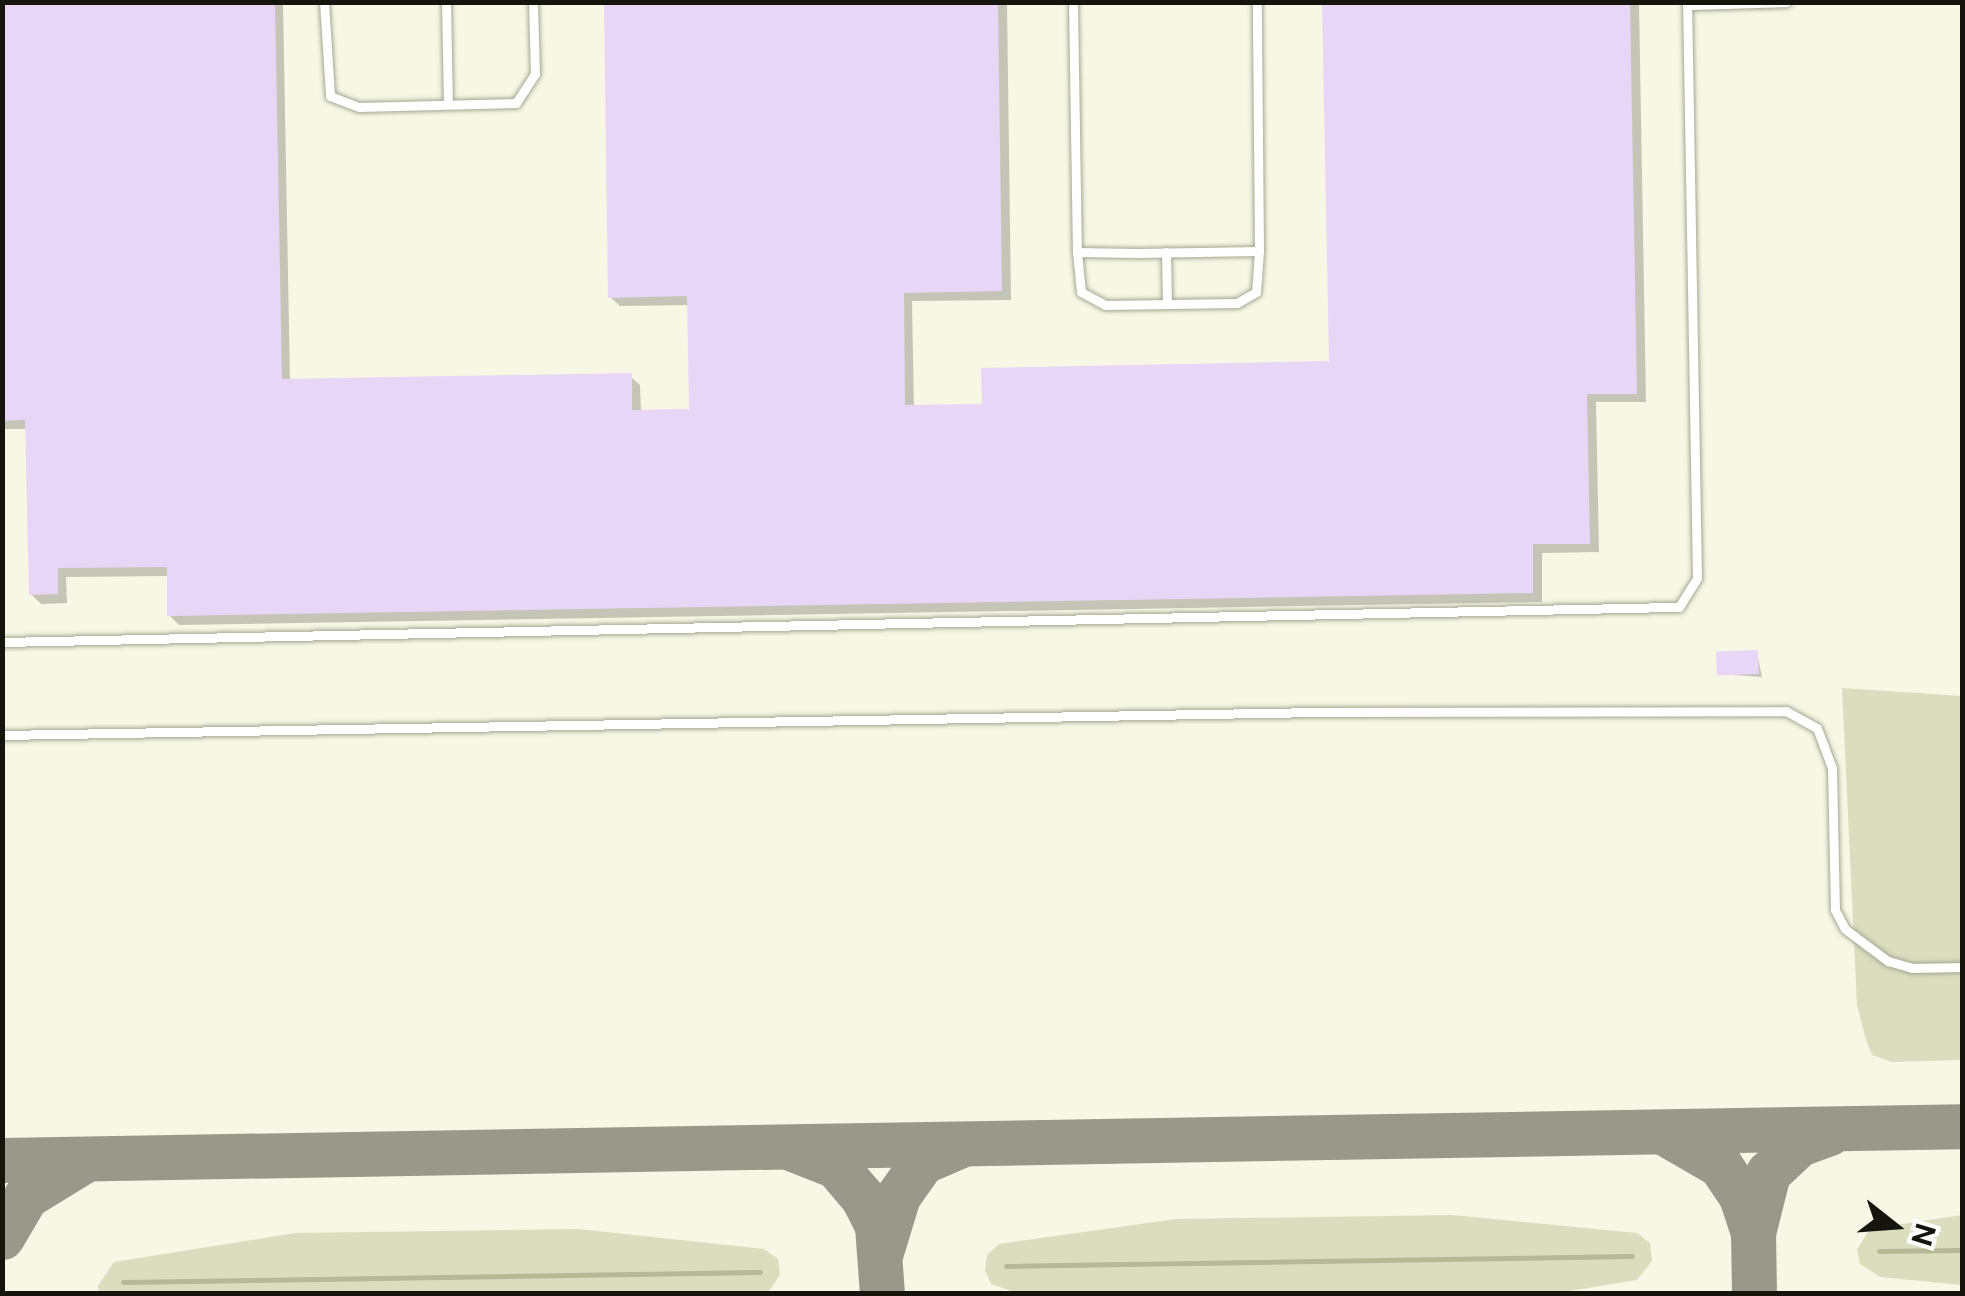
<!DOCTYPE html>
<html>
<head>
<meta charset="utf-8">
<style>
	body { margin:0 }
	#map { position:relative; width:1965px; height:1296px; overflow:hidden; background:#f6f7e4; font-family:"Public Sans",sans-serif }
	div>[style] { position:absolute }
	.green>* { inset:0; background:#dbddbf }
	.shadow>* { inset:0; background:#0003 }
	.stream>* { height:5px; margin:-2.5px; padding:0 2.5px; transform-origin:2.5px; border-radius:2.5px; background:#b7b996 }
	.taxiway>* { height:45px; margin:-22.5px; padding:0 22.5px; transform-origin:22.5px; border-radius:22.5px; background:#98998b }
	.building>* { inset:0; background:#e8d6f7; transform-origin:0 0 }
	.roads { filter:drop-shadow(0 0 2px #a5a694) drop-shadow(0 0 2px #a5a694) }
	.service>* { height:9px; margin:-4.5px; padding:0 4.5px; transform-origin:4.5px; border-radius:4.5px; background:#fff }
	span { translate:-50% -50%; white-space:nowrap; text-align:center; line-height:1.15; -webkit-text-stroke:10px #fff; paint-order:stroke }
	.frame { position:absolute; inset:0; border:5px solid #15150e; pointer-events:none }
	.north { position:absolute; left:1845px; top:1176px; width:100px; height:100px; -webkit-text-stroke:8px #fff; paint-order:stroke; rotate:107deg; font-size:28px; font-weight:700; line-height:40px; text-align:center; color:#15150e }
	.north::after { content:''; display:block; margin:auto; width:35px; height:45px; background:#15150e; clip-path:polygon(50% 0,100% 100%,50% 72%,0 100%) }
</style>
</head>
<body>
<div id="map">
	<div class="green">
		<i style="clip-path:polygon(1842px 688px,1962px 696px,1962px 1060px,1892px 1062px,1872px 1055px,1866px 1040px,1857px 1005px)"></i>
		<i style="clip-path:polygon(1452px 1215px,1637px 1233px,1650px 1243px,1652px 1261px,1637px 1280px,1550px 1294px,1020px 1294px,991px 1284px,985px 1270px,987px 1255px,999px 1244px,1176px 1219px)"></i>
		<i style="clip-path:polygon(1962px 1215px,1962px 1285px,1880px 1277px,1860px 1264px,1857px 1249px,1870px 1229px)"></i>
		<i style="clip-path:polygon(578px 1229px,764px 1249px,778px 1259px,780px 1275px,767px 1294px,100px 1294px,98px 1286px,114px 1262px,296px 1233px)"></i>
	</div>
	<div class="shadow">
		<i style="clip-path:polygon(2px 2px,283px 2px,290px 382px,630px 376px,640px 385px,641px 412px,691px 412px,690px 305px,620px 306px,610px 297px,606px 2px,1007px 2px,1011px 300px,912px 301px,914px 408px,985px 407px,1331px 364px,1325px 2px,1639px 2px,1646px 402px,1596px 402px,1599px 552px,1542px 553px,1542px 602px,179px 625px,169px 615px,169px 576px,66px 577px,67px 603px,41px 604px,31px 594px,28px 429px,2px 429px)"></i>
		<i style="clip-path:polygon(1757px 652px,1762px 677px,1719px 674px)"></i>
	</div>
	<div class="stream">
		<i style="left:1879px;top:1251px;width:83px;rotate:-0.7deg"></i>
		<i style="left:1006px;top:1266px;width:626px;rotate:-0.92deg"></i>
		<i style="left:123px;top:1282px;width:637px;rotate:-0.9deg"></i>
	</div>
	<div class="taxiway">
		<i style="left:1663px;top:1132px;width:66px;rotate:30.1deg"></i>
		<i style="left:1720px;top:1165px;width:37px;rotate:56deg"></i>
		<i style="left:1741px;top:1196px;width:39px;rotate:72deg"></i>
		<i style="left:793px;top:1149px;width:46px;rotate:21.6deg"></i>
		<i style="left:836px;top:1166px;width:42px;rotate:49.8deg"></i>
		<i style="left:863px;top:1198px;width:31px;rotate:63deg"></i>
		<i style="left:877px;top:1226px;width:68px;rotate:85.8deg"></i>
		<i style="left:2px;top:1160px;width:1960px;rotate:-0.99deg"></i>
		<i style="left:2px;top:1237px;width:48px;rotate:-59.7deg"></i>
		<i style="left:26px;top:1196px;width:69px;rotate:-31.4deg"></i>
		<i style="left:881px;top:1252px;width:59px;rotate:-73.1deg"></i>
		<i style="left:898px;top:1196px;width:42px;rotate:-54.8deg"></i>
		<i style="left:922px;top:1162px;width:43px;rotate:-23.6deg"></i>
		<i style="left:1754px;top:1294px;width:61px;rotate:-90.9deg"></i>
		<i style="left:1753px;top:1233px;width:62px;rotate:-76deg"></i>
		<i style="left:1768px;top:1173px;width:42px;rotate:-43.1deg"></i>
		<i style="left:1799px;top:1144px;width:32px;rotate:-20deg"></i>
	</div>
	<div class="building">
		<i style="clip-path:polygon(2px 2px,275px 2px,282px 379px,632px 373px,632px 410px,689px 409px,687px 296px,608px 298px,604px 2px,998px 2px,1002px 291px,904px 293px,905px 405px,982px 404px,981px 368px,1329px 361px,1322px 2px,1630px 2px,1637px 394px,1587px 394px,1590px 544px,1533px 544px,1533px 593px,167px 616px,167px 567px,58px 568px,58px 594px,29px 595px,25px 420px,2px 421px)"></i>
		<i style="left:1758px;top:650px;width:24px;height:42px;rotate:88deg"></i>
	</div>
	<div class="roads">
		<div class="service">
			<i style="left:324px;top:2px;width:94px;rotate:86.3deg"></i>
			<i style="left:330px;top:96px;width:31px;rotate:21deg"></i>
			<i style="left:359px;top:107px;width:157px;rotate:-1.5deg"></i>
			<i style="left:516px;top:103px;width:35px;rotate:-57deg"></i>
			<i style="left:535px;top:74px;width:72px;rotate:-91.6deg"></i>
			<i style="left:446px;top:2px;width:102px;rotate:88.9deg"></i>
			<i style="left:1073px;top:2px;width:250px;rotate:89.1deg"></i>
			<i style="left:1077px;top:252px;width:60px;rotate:1deg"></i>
			<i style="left:1137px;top:253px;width:122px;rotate:-0.9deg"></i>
			<i style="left:1259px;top:251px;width:249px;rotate:-90.5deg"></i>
			<i style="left:1687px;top:5px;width:99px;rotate:-1.7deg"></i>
			<i style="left:1077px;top:252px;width:40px;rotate:84.3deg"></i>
			<i style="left:1081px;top:292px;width:27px;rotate:28deg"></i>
			<i style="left:1105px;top:305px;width:132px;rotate:-0.9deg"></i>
			<i style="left:1237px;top:303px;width:22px;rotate:-30deg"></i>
			<i style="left:1256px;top:292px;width:41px;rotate:-85.8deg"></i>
			<i style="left:1166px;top:252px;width:51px;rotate:88.9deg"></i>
			<i style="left:2px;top:642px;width:1677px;rotate:-1.2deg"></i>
			<i style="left:1679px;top:607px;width:34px;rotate:-58deg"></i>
			<i style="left:1697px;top:578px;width:576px;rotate:-90.99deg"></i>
			<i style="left:2px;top:735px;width:1319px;rotate:-1deg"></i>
			<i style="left:1321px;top:712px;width:465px;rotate:-0.1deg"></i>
			<i style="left:1786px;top:711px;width:35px;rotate:29deg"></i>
			<i style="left:1817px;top:728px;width:43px;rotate:69.4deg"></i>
			<i style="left:1832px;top:768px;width:142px;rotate:88.8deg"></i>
			<i style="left:1835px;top:910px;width:21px;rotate:62deg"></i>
			<i style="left:1845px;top:929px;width:54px;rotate:36.7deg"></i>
			<i style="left:1888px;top:961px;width:25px;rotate:16deg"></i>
			<i style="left:1912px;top:968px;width:50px;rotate:-1.1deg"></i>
		</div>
	</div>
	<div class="frame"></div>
	<div class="north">N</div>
</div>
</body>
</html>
